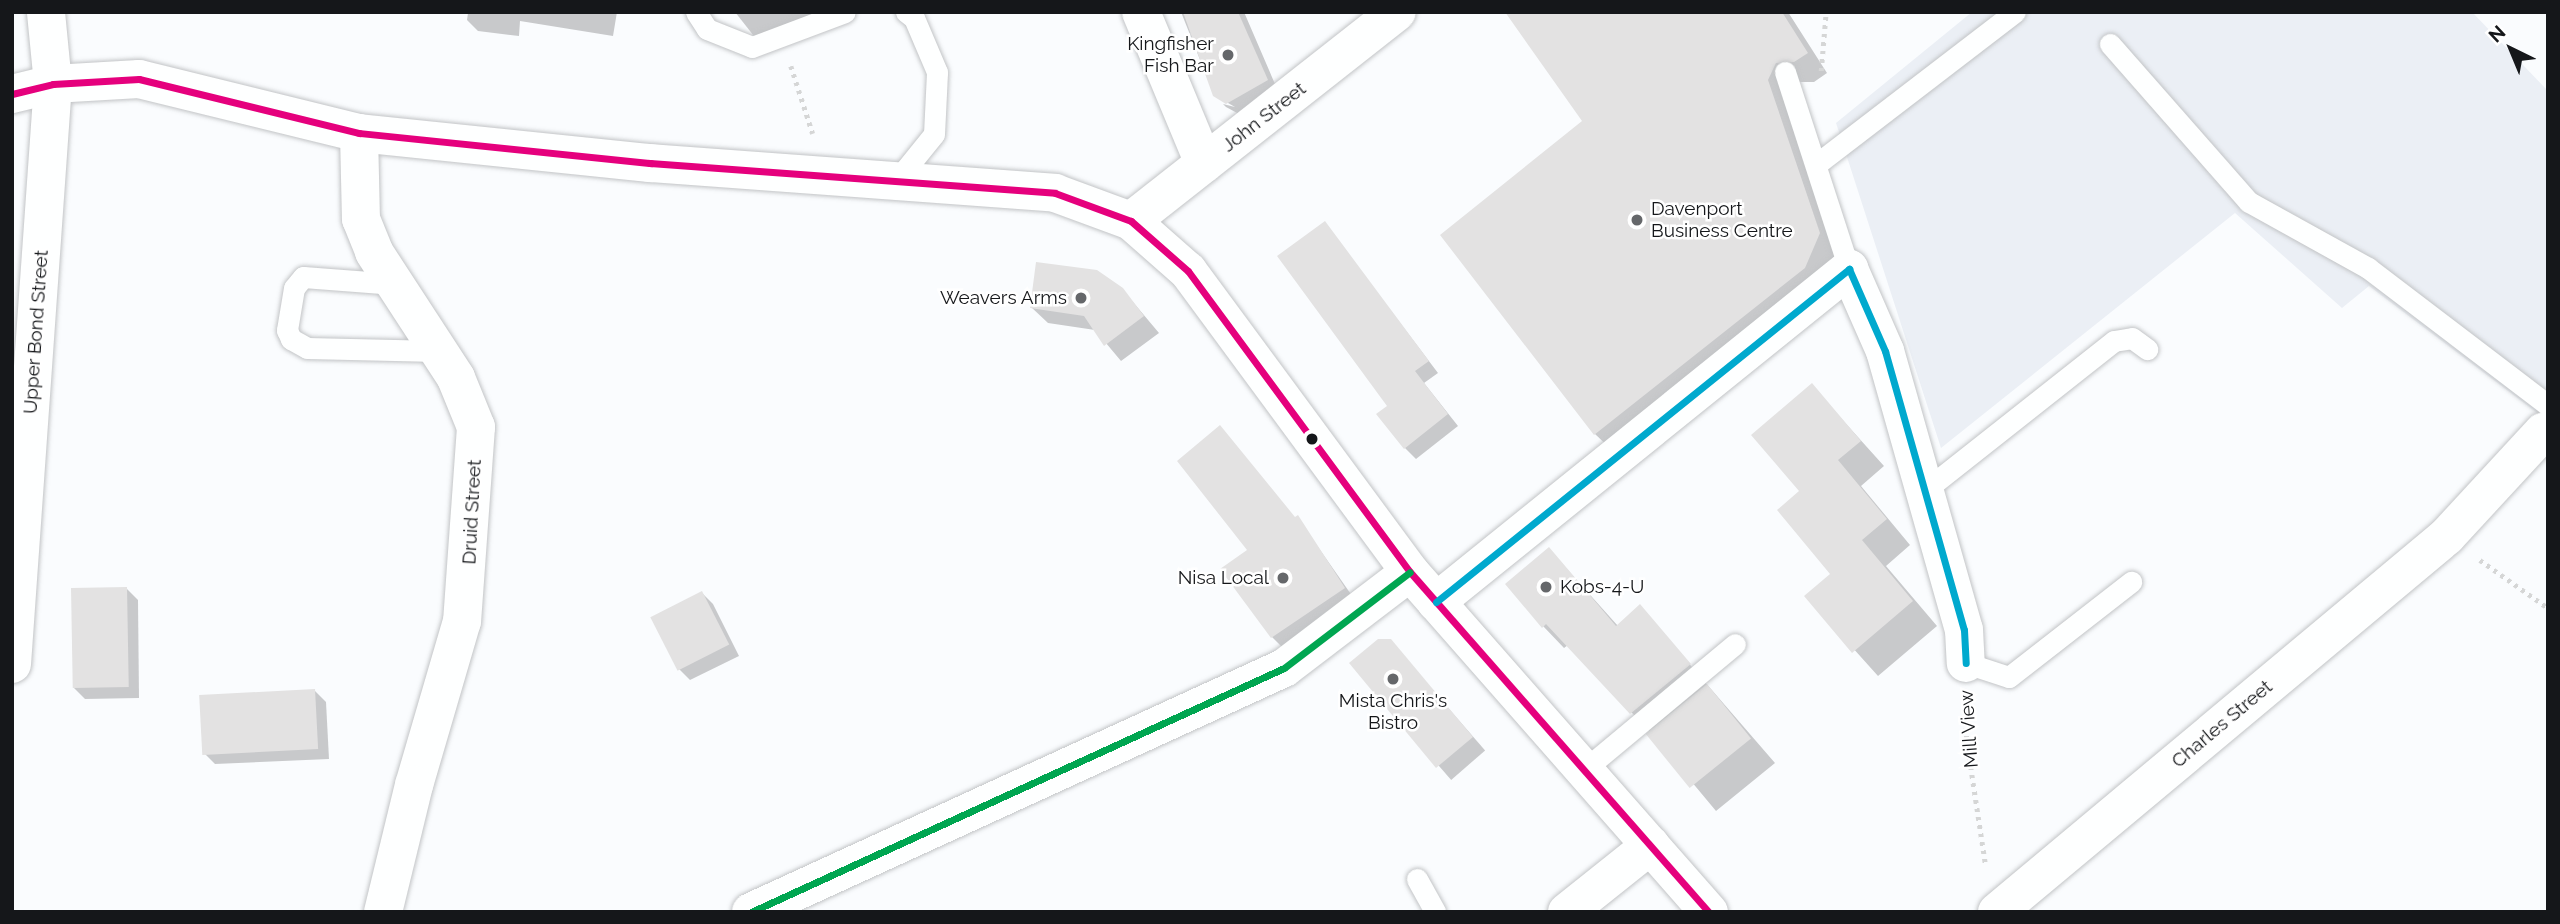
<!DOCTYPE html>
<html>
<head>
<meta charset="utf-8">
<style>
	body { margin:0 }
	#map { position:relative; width:2560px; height:924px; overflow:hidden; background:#fafcfe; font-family:Raleway,sans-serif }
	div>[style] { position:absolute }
	.built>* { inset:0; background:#ebeff5 }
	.shadow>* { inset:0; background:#0003; transform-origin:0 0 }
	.building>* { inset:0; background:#e3e2e2; transform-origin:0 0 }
	.path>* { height:4.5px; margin-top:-2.25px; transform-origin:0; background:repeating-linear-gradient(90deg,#d5d6d6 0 3.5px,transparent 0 8.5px) }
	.roads { filter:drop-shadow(0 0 2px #c2c4c6) drop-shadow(0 0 2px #c2c4c6) }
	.lane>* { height:21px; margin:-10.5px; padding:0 10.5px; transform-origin:10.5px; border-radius:10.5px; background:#feffff }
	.street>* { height:38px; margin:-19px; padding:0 19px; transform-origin:19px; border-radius:19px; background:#feffff }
	.secondary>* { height:38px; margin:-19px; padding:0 19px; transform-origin:19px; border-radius:19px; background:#feffff }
	.bus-1>* { height:7px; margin:-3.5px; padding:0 3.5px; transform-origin:3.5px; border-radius:3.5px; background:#e5007d }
	.bus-2>* { height:7px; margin:-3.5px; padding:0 3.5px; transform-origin:3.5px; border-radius:3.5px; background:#00a9ce }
	.bus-3>* { height:7px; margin:-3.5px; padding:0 3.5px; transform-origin:3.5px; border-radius:3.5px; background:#00a651 }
	.dots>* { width:19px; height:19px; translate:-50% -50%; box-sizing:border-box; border:4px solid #fff; border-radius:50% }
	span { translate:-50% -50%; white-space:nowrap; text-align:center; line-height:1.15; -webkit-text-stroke:5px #fff; paint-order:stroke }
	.poi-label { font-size:19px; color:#15171a }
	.right { translate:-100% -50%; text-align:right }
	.left { translate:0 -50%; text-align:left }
	.street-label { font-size:19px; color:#15171a }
	.frame { position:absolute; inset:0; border:14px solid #15171a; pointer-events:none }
	.north { position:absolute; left:2476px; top:14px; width:70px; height:70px; -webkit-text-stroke:5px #fff; paint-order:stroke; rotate:317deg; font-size:19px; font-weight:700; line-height:28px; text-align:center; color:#15171a }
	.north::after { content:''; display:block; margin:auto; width:24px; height:32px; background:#15171a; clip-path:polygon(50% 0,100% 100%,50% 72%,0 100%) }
</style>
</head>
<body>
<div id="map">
	<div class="built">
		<i style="clip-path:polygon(1972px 12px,2472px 12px,2548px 91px,2548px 421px,2369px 286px,2342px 308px,2235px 213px,1941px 448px,1836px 123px)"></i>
	</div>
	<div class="shadow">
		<i style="clip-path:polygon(460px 12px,617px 12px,613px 36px,520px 21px,519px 36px,478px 31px,467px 20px,468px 13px)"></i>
		<i style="clip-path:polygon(735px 12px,812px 12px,815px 19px,761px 45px)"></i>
		<i style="clip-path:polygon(1181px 12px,1244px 12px,1278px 91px,1239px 114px,1226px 107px,1223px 104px,1235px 107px,1214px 95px)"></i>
		<i style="clip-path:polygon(1507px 12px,1788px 12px,1827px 73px,1814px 82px,1796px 82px,1839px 254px,1615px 453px,1595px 434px,1584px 122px)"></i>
		<i style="clip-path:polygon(1325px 224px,1438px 373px,1424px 383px,1458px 426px,1416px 459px,1405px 448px)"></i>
		<i style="clip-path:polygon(1122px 289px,1159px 333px,1121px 361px,1095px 330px,1048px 323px,1031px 307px)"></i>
		<i style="clip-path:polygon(1812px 386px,1884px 466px,1861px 486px,1910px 545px,1886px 566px,1937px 626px,1878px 676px,1807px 597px,1833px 574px,1801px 492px)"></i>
		<i style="clip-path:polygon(1297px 517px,1355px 600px,1283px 648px,1272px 637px)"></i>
		<i style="clip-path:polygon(1549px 549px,1618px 626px,1640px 607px,1775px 763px,1716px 811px,1651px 733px,1568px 645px,1564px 648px,1543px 626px)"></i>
		<i style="clip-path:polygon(127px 589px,138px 600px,139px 698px,85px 699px,74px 688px)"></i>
		<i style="clip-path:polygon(702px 593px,713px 604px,739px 656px,690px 680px,679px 669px,652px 618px)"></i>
		<i style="left:1390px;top:641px;width:145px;height:45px;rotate:49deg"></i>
		<i style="clip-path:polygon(315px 691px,326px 702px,329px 759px,215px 764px,204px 753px)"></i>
	</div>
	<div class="building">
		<i style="clip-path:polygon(1183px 12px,1238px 12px,1268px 80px,1226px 104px,1213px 96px)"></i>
		<i style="clip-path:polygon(1505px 12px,1782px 12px,1808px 53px,1794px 62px,1776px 63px,1768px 80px,1820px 233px,1805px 268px,1594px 435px,1440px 235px,1582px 121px)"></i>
		<i style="clip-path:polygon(1325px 221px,1429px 361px,1415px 371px,1448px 414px,1404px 449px,1376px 414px,1387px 406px,1277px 256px)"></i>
		<i style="clip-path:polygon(1036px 262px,1097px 270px,1123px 288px,1144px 316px,1104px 346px,1084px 316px,1030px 308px)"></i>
		<i style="clip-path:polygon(1812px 383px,1861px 441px,1838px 460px,1887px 519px,1862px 540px,1913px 601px,1852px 653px,1804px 596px,1830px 574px,1777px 510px,1799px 491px,1751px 435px)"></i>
		<i style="clip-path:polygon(1220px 425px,1295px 517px,1298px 515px,1345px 588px,1271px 638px,1220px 569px,1247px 550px,1177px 461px)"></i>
		<i style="clip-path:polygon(1549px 547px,1616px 626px,1640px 604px,1691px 664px,1630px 714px,1546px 624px,1542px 628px,1505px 584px)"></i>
		<i style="left:127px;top:587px;width:100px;height:56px;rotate:89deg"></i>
		<i style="left:702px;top:591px;width:60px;height:58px;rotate:63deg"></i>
		<i style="clip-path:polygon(1378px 639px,1391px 639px,1473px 737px,1436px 768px,1349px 663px)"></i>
		<i style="left:1707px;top:684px;width:70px;height:79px;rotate:51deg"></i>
		<i style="left:315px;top:689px;width:60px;height:116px;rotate:87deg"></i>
	</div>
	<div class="path">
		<i style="left:791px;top:66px;width:71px;rotate:72.1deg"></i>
		<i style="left:1821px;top:71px;width:59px;rotate:-85.2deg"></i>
		<i style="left:2480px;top:560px;width:83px;rotate:35.2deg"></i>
		<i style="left:1965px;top:702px;width:39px;rotate:87deg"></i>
		<i style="left:1967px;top:741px;width:127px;rotate:81.4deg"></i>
	</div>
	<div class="roads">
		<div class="lane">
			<i style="left:696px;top:12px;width:20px;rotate:57deg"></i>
			<i style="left:707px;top:29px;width:48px;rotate:21.8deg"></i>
			<i style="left:752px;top:47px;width:99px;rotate:-20.6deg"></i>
			<i style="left:2110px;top:44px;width:210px;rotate:48.7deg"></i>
			<i style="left:2249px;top:202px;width:136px;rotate:29deg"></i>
			<i style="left:2368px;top:268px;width:226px;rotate:37.3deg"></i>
			<i style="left:1785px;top:72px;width:207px;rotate:72deg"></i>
			<i style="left:1818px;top:163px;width:248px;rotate:-37.5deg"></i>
			<i style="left:896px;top:181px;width:60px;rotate:-51deg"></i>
			<i style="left:934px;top:134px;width:62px;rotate:-87.2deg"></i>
			<i style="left:937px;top:72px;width:59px;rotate:-113.1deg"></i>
			<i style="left:914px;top:18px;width:10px;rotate:-143deg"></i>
			<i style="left:395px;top:284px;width:92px;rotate:-175.6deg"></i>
			<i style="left:303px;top:277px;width:14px;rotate:129deg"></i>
			<i style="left:294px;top:288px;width:43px;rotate:99.5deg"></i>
			<i style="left:287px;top:330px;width:10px;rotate:66deg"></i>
			<i style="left:291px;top:339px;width:18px;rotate:29deg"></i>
			<i style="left:307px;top:348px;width:131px;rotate:1.3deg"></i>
			<i style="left:1924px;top:491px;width:242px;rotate:-38.3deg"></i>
			<i style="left:2114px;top:341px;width:18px;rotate:-9deg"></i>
			<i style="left:2132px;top:338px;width:19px;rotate:36deg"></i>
			<i style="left:1966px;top:663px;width:45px;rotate:18deg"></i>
			<i style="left:2009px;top:677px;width:155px;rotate:-37.9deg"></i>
			<i style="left:1585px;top:769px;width:195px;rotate:-39.8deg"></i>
			<i style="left:1417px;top:879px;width:38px;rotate:61deg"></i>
		</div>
		<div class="street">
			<i style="left:1141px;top:12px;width:164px;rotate:67.4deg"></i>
			<i style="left:12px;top:94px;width:42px;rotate:-13.7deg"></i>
			<i style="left:53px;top:84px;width:86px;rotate:-3.3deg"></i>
			<i style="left:139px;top:79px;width:227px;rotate:13.8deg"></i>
			<i style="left:359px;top:133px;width:293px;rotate:5.9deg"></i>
			<i style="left:650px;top:163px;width:406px;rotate:4.2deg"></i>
			<i style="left:1055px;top:193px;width:81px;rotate:20.2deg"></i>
			<i style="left:1131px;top:221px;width:76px;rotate:41.3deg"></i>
			<i style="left:1188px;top:271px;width:374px;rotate:53.6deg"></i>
			<i style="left:1410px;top:572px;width:453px;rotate:48.7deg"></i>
			<i style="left:359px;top:133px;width:86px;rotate:88.7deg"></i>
			<i style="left:361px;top:219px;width:35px;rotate:68deg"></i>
			<i style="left:374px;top:252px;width:150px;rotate:56.9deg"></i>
			<i style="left:456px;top:378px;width:53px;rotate:67.8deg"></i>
			<i style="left:476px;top:427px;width:195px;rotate:94.1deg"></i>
			<i style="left:462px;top:621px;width:171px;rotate:106.3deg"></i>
			<i style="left:414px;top:785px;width:131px;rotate:103.7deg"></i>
			<i style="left:1131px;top:221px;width:338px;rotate:-38.2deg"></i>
			<i style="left:1436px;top:602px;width:531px;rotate:-38.88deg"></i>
			<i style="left:1849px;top:269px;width:90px;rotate:66.3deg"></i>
			<i style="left:1885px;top:351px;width:290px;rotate:74.2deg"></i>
			<i style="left:1964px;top:630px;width:33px;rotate:87deg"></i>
			<i style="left:751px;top:912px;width:586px;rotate:-24.6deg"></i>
			<i style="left:1284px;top:668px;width:158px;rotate:-37.3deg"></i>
			<i style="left:1567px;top:912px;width:107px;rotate:-38.6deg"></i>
			<i style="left:1997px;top:912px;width:586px;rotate:-39.88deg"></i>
			<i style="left:2447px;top:536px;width:142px;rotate:-47.3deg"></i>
		</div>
		<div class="secondary">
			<i style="left:12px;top:664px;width:581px;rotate:-85.96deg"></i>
			<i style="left:53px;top:84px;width:72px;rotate:-95.6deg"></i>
		</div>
	</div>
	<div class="bus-1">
		<i style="left:12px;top:94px;width:42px;rotate:-13.7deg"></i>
		<i style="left:53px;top:84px;width:86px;rotate:-3.3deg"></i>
		<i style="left:139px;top:79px;width:227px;rotate:13.8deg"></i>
		<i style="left:359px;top:133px;width:293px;rotate:5.9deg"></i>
		<i style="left:650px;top:163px;width:406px;rotate:4.2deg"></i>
		<i style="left:1055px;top:193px;width:81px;rotate:20.2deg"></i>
		<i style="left:1131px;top:221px;width:76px;rotate:41.3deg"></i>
		<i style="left:1188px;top:271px;width:374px;rotate:53.6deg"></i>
		<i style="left:1410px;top:572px;width:453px;rotate:48.7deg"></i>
	</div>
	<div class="bus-2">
		<i style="left:1436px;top:602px;width:531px;rotate:-38.88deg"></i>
		<i style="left:1849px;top:269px;width:90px;rotate:66.3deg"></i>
		<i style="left:1885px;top:351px;width:290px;rotate:74.2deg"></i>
		<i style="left:1964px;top:630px;width:33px;rotate:87deg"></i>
	</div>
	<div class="bus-3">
		<i style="left:751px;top:912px;width:586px;rotate:-24.6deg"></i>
		<i style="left:1284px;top:668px;width:158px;rotate:-37.3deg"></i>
	</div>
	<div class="dots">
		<i style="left:1228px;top:55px;background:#65676a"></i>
		<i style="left:1637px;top:220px;background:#65676a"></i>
		<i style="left:1081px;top:298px;background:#65676a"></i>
		<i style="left:1312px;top:439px;background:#15171a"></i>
		<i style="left:1283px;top:578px;background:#65676a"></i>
		<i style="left:1546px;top:587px;background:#65676a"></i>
		<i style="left:1393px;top:679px;background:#65676a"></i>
	</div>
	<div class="poi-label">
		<span class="right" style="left:1214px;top:55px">Kingfisher<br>Fish Bar</span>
		<span class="left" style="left:1651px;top:220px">Davenport<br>Business Centre</span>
		<span class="right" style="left:1067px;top:298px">Weavers Arms</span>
		<span class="right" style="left:1269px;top:578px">Nisa Local</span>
		<span class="left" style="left:1560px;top:587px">Kobs-4-U</span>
		<span style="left:1393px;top:712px">Mista Chris's<br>Bistro</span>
	</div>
	<div class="street-label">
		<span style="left:1264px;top:117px;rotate:-38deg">John Street</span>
		<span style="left:36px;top:332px;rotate:-86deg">Upper Bond Street</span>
		<span style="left:472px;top:512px;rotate:-87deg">Druid Street</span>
		<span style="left:2222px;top:724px;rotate:-40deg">Charles Street</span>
		<span style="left:1969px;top:729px;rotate:-94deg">Mill View</span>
	</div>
	<div class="frame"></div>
	<div class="north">N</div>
</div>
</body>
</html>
